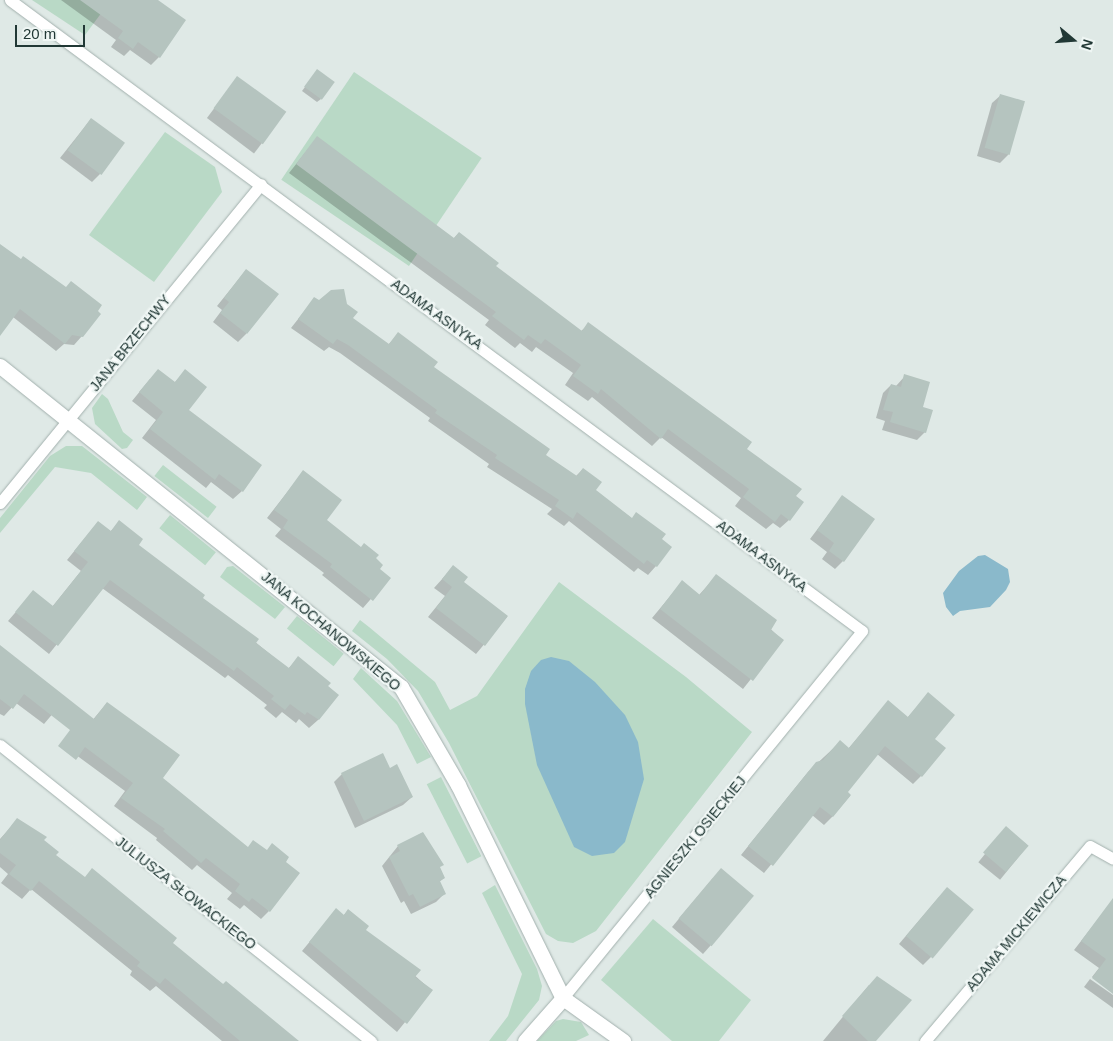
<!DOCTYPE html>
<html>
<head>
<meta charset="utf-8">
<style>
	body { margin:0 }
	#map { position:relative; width:1113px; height:1041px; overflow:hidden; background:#dfe9e6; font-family:Helvetica,sans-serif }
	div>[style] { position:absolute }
	.green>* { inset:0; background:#b9d9c6; transform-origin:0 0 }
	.water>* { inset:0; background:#8ab9cb }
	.shadow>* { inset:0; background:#0003; transform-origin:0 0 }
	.building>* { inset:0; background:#b5c4bf; transform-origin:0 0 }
	.roads { filter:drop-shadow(0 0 1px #a2b0ad) drop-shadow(0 0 1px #a2b0ad) }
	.service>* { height:11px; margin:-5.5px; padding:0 5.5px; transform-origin:5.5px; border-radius:5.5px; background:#fff }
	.minor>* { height:15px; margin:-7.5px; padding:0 7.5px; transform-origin:7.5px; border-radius:7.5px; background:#fff }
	span { translate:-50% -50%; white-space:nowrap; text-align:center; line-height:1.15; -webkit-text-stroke:4.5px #eff6f4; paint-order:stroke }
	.street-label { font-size:14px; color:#213835 }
	.north { position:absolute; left:1048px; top:15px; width:50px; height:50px; -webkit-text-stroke:4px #eff6f4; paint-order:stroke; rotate:108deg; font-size:14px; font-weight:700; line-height:20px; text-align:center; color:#213835 }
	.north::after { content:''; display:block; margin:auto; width:18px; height:22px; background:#213835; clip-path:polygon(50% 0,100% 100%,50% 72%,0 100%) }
	.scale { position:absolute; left:15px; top:25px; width:70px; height:22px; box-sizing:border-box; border:2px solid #213835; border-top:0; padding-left:6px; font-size:15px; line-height:18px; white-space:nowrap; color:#213835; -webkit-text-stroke:4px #eff6f4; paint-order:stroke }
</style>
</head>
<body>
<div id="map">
	<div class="green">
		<i style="clip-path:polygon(32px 0,111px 0,85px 35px)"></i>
		<i style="left:354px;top:72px;width:154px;height:130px;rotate:34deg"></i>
		<i style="clip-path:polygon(165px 132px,215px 167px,222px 192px,154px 282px,89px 235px)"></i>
		<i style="clip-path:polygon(102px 394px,108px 399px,123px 432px,133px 440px,127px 448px,122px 449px,95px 424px,92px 408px)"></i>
		<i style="clip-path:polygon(66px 446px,82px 446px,147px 497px,137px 510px,91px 473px,55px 467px,0 533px,0 518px,50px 456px)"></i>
		<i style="left:163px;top:465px;width:68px;height:14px;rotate:38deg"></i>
		<i style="left:170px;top:515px;width:59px;height:17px;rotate:39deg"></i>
		<i style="clip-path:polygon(233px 566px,285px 607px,275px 619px,220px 577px,227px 567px)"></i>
		<i style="clip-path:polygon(559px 582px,686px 677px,752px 732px,596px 931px,573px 943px,558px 941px,546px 934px,449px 743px,418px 691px,387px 659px,352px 631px,360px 620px,369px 627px,435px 682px,450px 710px,477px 696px)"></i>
		<i style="left:297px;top:616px;width:60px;height:16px;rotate:39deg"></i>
		<i style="clip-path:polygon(361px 668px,397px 701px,431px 757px,417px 764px,397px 725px,353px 679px)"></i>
		<i style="left:441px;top:777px;width:89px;height:16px;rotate:63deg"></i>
		<i style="clip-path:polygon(495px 885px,537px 969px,542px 986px,539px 1000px,506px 1041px,489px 1041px,508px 1016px,522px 974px,482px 893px)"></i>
		<i style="clip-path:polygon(653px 919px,751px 1000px,719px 1041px,672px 1041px,601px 980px)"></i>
		<i style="clip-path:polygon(563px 1019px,581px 1022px,589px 1035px,576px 1041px,537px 1041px,556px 1021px)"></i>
	</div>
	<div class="water">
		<i style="clip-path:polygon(985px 555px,1008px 569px,1010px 582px,1006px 590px,990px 607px,960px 611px,953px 616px,946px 607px,943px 593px,959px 571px,978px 556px)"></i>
		<i style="clip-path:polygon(551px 657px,569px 661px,595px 682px,625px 715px,638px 742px,644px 779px,625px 842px,614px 853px,592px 856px,574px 847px,537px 765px,525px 704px,525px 689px,531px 671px,541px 660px)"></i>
	</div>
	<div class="shadow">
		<i style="clip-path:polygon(61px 0,156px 0,159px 57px,151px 65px,130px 50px,124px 56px,111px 47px,116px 40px)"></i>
		<i style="clip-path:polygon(314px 75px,321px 99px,317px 102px,302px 91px)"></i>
		<i style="left:237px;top:78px;width:59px;height:50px;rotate:37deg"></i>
		<i style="clip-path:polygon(1001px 95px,1008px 155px,1000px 163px,977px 156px,992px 103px)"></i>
		<i style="clip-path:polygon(91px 119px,100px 174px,92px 182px,60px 158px)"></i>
		<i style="clip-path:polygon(317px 138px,453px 239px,459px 233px,494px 267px,580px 332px,589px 324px,750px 442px,745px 449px,802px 502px,789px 520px,780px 528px,773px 523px,766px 529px,735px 506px,741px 498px,661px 437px,652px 446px,592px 397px,588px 401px,565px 385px,573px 373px,536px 347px,532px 352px,520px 343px,515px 348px,485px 325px,489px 320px,289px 173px)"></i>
		<i style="clip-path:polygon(0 248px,82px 336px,74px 345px,64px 344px,56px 351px,13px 317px)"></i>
		<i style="clip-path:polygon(246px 270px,246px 334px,238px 342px,213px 322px,222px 310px,217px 306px)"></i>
		<i style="clip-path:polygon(314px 299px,352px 319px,388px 345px,398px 334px,432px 367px,544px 455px,575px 477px,583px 469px,594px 490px,670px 547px,656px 566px,648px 575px,638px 568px,634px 572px,569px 521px,564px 526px,547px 514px,552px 509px,487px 467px,489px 464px,428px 421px,430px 418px,340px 353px,329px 347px,324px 351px,291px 328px)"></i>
		<i style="clip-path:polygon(186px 371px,187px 410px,242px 491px,233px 499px,211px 482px,206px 488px,142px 438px,156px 420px,132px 401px,150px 379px,174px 383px)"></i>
		<i style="clip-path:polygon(905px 376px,922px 408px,925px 432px,917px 440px,882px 430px,885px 421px,876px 418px,883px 393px,891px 385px,896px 386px)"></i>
		<i style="clip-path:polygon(303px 472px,326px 520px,374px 559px,378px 569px,389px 578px,363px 608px,322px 575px,324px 573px,275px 536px,281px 529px,267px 518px)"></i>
		<i style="clip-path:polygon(842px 497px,843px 561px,835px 569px,822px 559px,827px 552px,810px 539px)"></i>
		<i style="clip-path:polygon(98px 522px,110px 532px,119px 522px,137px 545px,288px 669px,298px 658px,337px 695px,318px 720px,309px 728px,299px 719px,296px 723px,282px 712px,276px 718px,264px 708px,267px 705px,228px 675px,225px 678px,102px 588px,49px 654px,8px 621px,33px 592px,52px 607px,81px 571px,67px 560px)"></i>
		<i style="clip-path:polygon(453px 567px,462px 582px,507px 617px,476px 654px,428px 617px,445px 596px,434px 588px)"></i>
		<i style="clip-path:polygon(716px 576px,782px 640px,743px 689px,652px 618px,682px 582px,699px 595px)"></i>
		<i style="clip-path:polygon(0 646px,66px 698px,44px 724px,16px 703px,4px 716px,0 714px)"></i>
		<i style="clip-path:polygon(928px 694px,933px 740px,921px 776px,913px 784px,877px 754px,846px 793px,850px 796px,832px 817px,824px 825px,812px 815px,764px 873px,741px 855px,808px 772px,840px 742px,848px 749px,888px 702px,907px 718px)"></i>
		<i style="clip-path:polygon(107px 703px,162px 779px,269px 911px,261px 919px,244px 905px,240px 909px,227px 899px,232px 893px,197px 865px,192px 870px,156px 840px,157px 838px,114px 806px,125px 791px,68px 749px)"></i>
		<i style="clip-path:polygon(342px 774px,412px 797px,403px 805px,355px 828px,334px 782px)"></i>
		<i style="clip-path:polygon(17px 820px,42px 840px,54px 855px,297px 1041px,222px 1041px,156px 986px,150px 991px,130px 975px,132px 971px,31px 889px,22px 899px,1px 883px,8px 874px,0 867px,0 839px)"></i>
		<i style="left:1006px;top:828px;width:28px;height:44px;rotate:39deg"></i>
		<i style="clip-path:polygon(422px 833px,444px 878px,439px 882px,445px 893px,436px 902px,411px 914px,404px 901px,401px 903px,382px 866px,398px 846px)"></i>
		<i style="clip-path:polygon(713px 878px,711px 945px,703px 954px,672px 927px)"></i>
		<i style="clip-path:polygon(939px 897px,931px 957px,923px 965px,899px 944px)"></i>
		<i style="clip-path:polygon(336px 910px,343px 916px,348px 910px,364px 930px,431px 990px,397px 1032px,302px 951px)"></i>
		<i style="clip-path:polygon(1103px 913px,1113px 920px,1113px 992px,1092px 977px,1099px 968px,1074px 950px)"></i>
		<i style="clip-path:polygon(1090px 979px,1113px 995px,1113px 1008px,1084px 987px)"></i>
		<i style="clip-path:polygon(869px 985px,875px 1041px,823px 1041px)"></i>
	</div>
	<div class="building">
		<i style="clip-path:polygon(80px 0,158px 0,186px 20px,160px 58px,138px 42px,133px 49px,118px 38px,123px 31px)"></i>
		<i style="left:317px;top:69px;width:22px;height:22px;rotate:36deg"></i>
		<i style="left:237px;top:76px;width:61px;height:40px;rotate:36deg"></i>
		<i style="left:1000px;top:94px;width:26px;height:56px;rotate:16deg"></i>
		<i style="left:91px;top:118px;width:42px;height:40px;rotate:36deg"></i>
		<i style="clip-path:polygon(317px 136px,454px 238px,459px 232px,499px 263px,496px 266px,582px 331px,588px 322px,752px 442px,747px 449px,802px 489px,796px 496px,804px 502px,790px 521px,781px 514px,775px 522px,743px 497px,749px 489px,668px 429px,661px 439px,601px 389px,598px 394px,573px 376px,581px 365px,545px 339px,541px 344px,528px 335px,524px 340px,492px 316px,496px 312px,296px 164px)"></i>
		<i style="clip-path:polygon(0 244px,21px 259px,23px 256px,66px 287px,71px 281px,102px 305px,98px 311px,101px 314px,83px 337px,72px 335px,65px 344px,20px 309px,0 336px)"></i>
		<i style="clip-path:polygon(246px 269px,279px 294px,247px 334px,220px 313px,229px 302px,224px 298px)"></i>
		<i style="clip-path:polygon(344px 289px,347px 304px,358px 312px,353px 318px,389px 344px,398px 332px,438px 362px,434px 367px,550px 449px,546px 455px,577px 476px,583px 468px,602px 482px,596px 490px,632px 518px,636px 512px,666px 534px,662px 539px,672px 547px,657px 567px,647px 560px,644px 564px,577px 512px,573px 519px,555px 506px,559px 500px,495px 458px,497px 455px,435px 413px,437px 410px,348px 345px,337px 339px,333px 344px,298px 319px,314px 297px,319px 300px,331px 290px)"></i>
		<i style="clip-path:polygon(158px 369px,175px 382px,185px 369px,207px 387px,189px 410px,262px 465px,243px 492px,219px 474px,215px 480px,150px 429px,163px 412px,139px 392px)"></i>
		<i style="clip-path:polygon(904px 374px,930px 382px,923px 407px,933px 410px,926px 433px,890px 422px,893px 412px,883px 410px,891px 384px,901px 387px)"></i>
		<i style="clip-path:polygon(303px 470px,342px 500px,327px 520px,361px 547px,364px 543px,379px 555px,376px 558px,383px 565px,380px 569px,391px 578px,373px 601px,330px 567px,332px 564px,283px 528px,288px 520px,274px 510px)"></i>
		<i style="clip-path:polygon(842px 495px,875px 519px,844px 562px,829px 551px,834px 543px,817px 530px)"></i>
		<i style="clip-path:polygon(119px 520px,143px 539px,139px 545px,205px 595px,203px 598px,259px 639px,256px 643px,289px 668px,298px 656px,331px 683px,328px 686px,339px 695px,319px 720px,307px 712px,305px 715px,290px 704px,285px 710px,271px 699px,274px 696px,237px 667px,234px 671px,110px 580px,58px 646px,15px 612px,33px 590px,53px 606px,88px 562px,74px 551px,98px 521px,111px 531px)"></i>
		<i style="clip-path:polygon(453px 565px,468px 577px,464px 582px,508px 616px,485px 646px,436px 608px,452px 587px,442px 579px)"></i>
		<i style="clip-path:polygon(716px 574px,777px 620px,771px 630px,784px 640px,753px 681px,660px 609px,682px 580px,700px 595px)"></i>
		<i style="clip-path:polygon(0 645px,94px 719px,107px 702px,180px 755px,163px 778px,248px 847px,253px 840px,267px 850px,272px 843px,289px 857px,286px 862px,300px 873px,270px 912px,252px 898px,249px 902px,235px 891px,240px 884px,206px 858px,201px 863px,163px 831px,165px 829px,121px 798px,133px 783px,85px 747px,76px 760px,58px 746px,70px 730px,24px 694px,13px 709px,0 699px)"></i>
		<i style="clip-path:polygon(928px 692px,955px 715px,935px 739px,946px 748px,922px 777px,885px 746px,848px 792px,851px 795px,833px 817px,820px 807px,773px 866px,748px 846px,816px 762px,823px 760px,840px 740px,849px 748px,888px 700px,908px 717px)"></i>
		<i style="clip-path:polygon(383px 753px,390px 768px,397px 764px,413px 797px,364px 821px,341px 773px)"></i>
		<i style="clip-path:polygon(17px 818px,47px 837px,44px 840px,59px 852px,56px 855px,85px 877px,92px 868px,177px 938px,173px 943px,223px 984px,226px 981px,299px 1041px,240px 1041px,165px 978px,160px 984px,137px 966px,140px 962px,39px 881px,31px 891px,9px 874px,16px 865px,0 853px,0 840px)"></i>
		<i style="left:1006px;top:826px;width:30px;height:35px;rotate:41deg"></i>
		<i style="clip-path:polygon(423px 832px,444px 865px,440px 867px,445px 878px,440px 881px,446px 894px,420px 907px,413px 894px,409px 896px,389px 857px,400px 851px,397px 845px)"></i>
		<i style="left:721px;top:868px;width:43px;height:66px;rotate:40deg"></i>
		<i style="left:947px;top:887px;width:35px;height:64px;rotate:40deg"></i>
		<i style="clip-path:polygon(1113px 898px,1113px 994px,1092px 978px,1106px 959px,1081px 941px)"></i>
		<i style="clip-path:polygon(336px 908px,344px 915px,348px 909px,369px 926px,366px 930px,421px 970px,415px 977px,433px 990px,407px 1024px,309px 942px)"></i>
		<i style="clip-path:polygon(877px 976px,912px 1000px,876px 1041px,868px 1041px,842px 1016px)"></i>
	</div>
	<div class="roads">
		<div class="service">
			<i style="left:10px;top:0;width:1060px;rotate:36.52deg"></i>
			<i style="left:862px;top:631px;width:473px;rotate:129.2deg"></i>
			<i style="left:0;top:503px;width:412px;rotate:-50.7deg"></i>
			<i style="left:0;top:745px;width:475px;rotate:38.6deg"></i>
			<i style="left:925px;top:1041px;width:255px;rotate:-49.8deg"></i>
			<i style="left:1090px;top:846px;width:26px;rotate:29deg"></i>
		</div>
		<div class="minor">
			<i style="left:0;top:366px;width:514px;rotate:38.68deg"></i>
			<i style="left:401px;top:687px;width:113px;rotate:59.8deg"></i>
			<i style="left:458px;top:785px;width:237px;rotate:63.8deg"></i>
			<i style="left:563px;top:998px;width:74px;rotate:35.6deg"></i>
			<i style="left:525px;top:1041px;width:57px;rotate:-48.5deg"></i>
		</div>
	</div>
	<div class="street-label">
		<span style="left:437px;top:314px;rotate:36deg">ADAMA ASNYKA</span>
		<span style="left:130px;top:343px;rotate:-51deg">JANA BRZECHWY</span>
		<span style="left:762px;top:556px;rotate:37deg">ADAMA ASNYKA</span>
		<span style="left:331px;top:631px;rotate:40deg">JANA KOCHANOWSKIEGO</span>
		<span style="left:695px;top:837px;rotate:-51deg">AGNIESZKI OSIECKIEJ</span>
		<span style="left:186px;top:893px;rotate:38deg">JULIUSZA SŁOWACKIEGO</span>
		<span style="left:1016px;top:933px;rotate:-50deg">ADAMA MICKIEWICZA</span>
	</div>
	<div class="north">N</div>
	<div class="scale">20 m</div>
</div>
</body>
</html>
